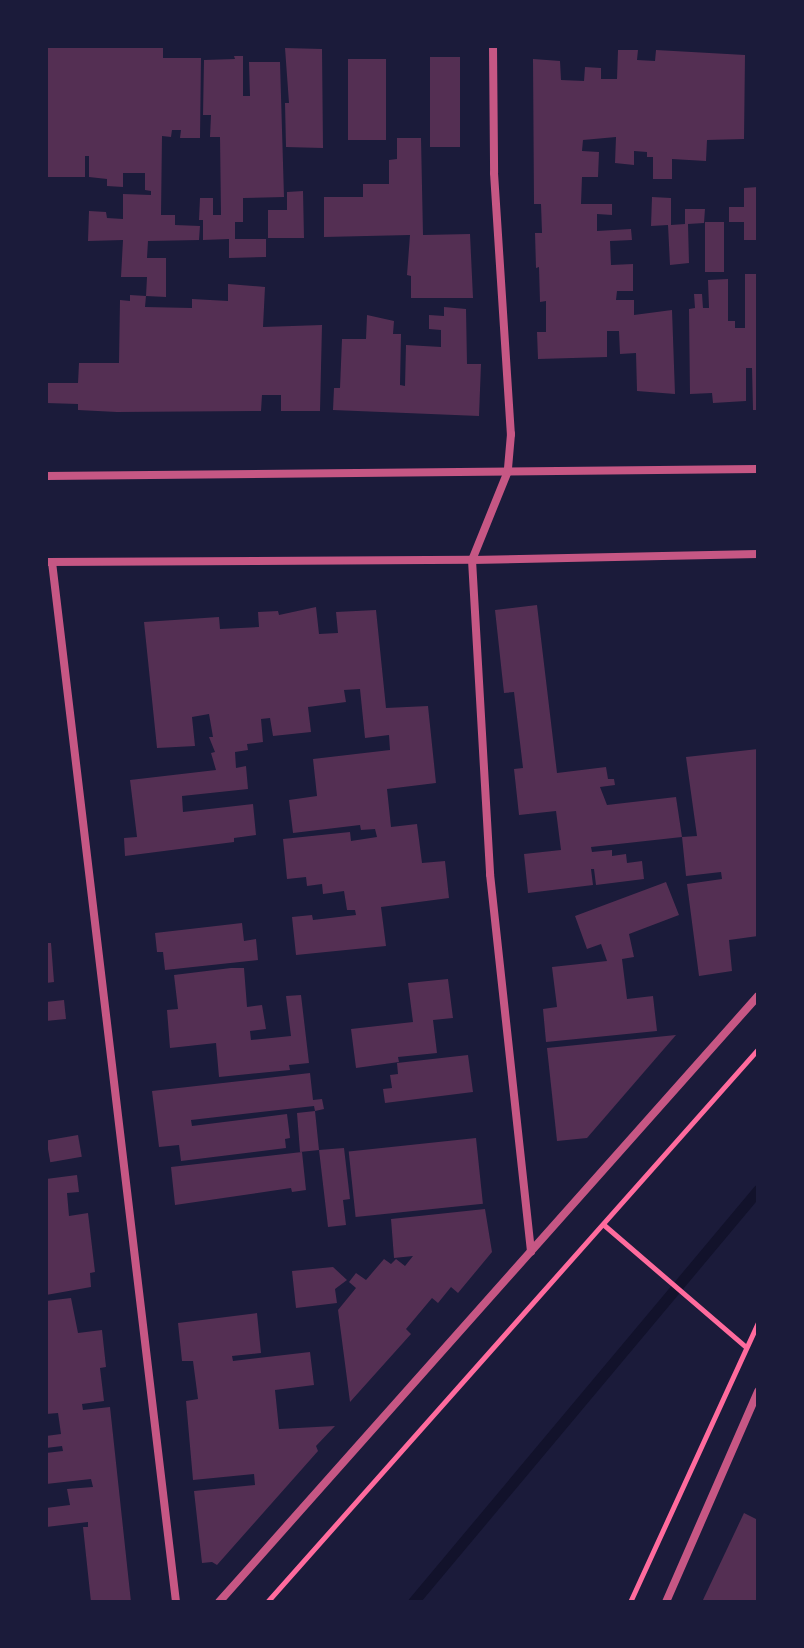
<!DOCTYPE html>
<html>
<head>
<meta charset="utf-8">
<style>
	body { margin:0 }
	#map { position:relative; width:804px; height:1648px; overflow:hidden; background:#1b1b3a; font-family:Raleway,sans-serif }
	div>[style] { position:absolute }
	.stream>* { height:11px; margin:-5.5px; padding:0 5.5px; transform-origin:5.5px; border-radius:5.5px; background:#12122b }
	.building>* { inset:0; background:#542f53; transform-origin:0 0 }
	.path>* { height:5px; margin:-2.5px; padding:0 2.5px; transform-origin:2.5px; border-radius:2.5px; background:#ff6b9d }
	.minor>* { height:8px; margin:-4px; padding:0 4px; transform-origin:4px; border-radius:4px; background:#c65784 }
	span { translate:-50% -50%; white-space:nowrap; text-align:center; line-height:1.15; -webkit-text-stroke:7px #1b1b3a; paint-order:stroke }
	.frame { position:absolute; inset:0; border:48px solid #1b1b3a; pointer-events:none }
</style>
</head>
<body>
<div id="map">
	<div class="stream">
		<i style="left:413px;top:1602px;width:537px;rotate:-50.06deg"></i>
	</div>
	<div class="building">
		<i style="clip-path:polygon(46px 46px,163px 47px,163px 58px,201px 58px,200px 138px,180px 138px,181px 130px,172px 130px,171px 137px,162px 136px,161px 215px,175px 215px,175px 225px,200px 226px,199px 240px,148px 241px,147px 258px,166px 258px,166px 297px,146px 296px,145px 307px,192px 308px,192px 299px,228px 301px,228px 284px,265px 287px,263px 327px,322px 325px,320px 411px,281px 411px,281px 395px,262px 395px,261px 411px,117px 412px,78px 410px,78px 404px,46px 403px,46px 383px,78px 383px,79px 363px,119px 363px,120px 300px,130px 301px,130px 295px,146px 296px,147px 277px,121px 277px,123px 240px,88px 241px,89px 211px,106px 212px,107px 218px,123px 219px,123px 194px,151px 195px,151px 191px,145px 190px,145px 173px,123px 173px,123px 187px,107px 186px,107px 179px,89px 177px,89px 156px,85px 156px,85px 177px,46px 177px)"></i>
		<i style="clip-path:polygon(285px 48px,322px 49px,323px 148px,286px 147px,285px 103px,289px 103px)"></i>
		<i style="clip-path:polygon(618px 50px,638px 50px,637px 60px,655px 61px,656px 50px,745px 55px,744px 139px,707px 140px,706px 161px,672px 159px,672px 179px,653px 179px,653px 157px,647px 157px,647px 152px,634px 151px,634px 165px,615px 163px,616px 137px,583px 140px,582px 151px,599px 152px,598px 177px,582px 177px,581px 204px,612px 204px,612px 215px,597px 214px,597px 231px,631px 229px,632px 240px,610px 241px,611px 265px,633px 264px,633px 291px,617px 291px,616px 300px,634px 300px,634px 315px,672px 310px,675px 394px,637px 391px,636px 353px,620px 354px,619px 331px,607px 331px,607px 357px,538px 359px,537px 332px,546px 332px,546px 301px,540px 302px,539px 267px,536px 268px,535px 233px,542px 233px,541px 204px,534px 204px,533px 59px,560px 61px,561px 80px,584px 81px,585px 67px,601px 68px,601px 79px,617px 79px)"></i>
		<i style="clip-path:polygon(234px 56px,243px 56px,243px 96px,250px 96px,249px 62px,280px 62px,284px 197px,243px 198px,243px 222px,235px 222px,235px 239px,266px 239px,266px 257px,229px 258px,229px 239px,203px 240px,203px 220px,199px 220px,200px 198px,213px 198px,213px 215px,221px 215px,220px 137px,210px 137px,211px 115px,203px 115px,204px 60px,235px 59px)"></i>
		<i style="left:460px;top:57px;width:90px;height:30px;rotate:90deg"></i>
		<i style="left:348px;top:59px;width:38px;height:81px"></i>
		<i style="clip-path:polygon(397px 138px,421px 138px,423px 235px,470px 234px,473px 298px,411px 298px,411px 276px,407px 275px,410px 235px,324px 237px,324px 197px,363px 197px,363px 184px,389px 184px,389px 160px,397px 159px)"></i>
		<i style="clip-path:polygon(758px 187px,758px 240px,744px 240px,744px 222px,729px 222px,729px 207px,744px 207px,744px 188px)"></i>
		<i style="clip-path:polygon(303px 191px,304px 238px,268px 238px,268px 210px,287px 210px,287px 192px)"></i>
		<i style="clip-path:polygon(652px 197px,671px 198px,671px 225px,685px 224px,685px 209px,705px 209px,704px 223px,688px 224px,689px 263px,670px 265px,668px 225px,651px 226px)"></i>
		<i style="left:705px;top:222px;width:19px;height:50px"></i>
		<i style="clip-path:polygon(745px 274px,758px 274px,758px 410px,753px 410px,752px 368px,746px 368px,746px 401px,713px 403px,712px 393px,690px 394px,689px 309px,695px 308px,694px 294px,702px 294px,703px 308px,709px 308px,708px 280px,728px 279px,728px 321px,735px 321px,735px 328px,745px 328px)"></i>
		<i style="clip-path:polygon(444px 307px,466px 309px,467px 364px,481px 364px,479px 416px,333px 410px,334px 388px,340px 388px,342px 339px,366px 339px,367px 315px,394px 321px,393px 334px,401px 334px,400px 385px,405px 386px,406px 345px,441px 347px,441px 330px,429px 329px,429px 315px,444px 316px)"></i>
		<i style="clip-path:polygon(537px 605px,557px 773px,606px 767px,608px 779px,614px 779px,615px 785px,600px 787px,607px 805px,676px 797px,682px 837px,591px 847px,592px 852px,612px 850px,612px 856px,626px 854px,627px 863px,642px 861px,644px 879px,596px 885px,594px 869px,591px 869px,593px 885px,528px 893px,524px 854px,561px 850px,556px 811px,519px 815px,514px 769px,523px 768px,514px 692px,504px 693px,495px 610px)"></i>
		<i style="clip-path:polygon(316px 607px,319px 634px,338px 633px,336px 612px,376px 610px,386px 708px,428px 706px,436px 783px,387px 789px,391px 827px,417px 824px,422px 863px,445px 861px,449px 898px,381px 907px,386px 946px,296px 955px,292px 917px,312px 915px,313px 920px,356px 915px,355px 910px,347px 910px,344px 891px,323px 894px,322px 884px,307px 886px,306px 877px,287px 879px,283px 839px,350px 832px,351px 841px,377px 837px,375px 829px,361px 830px,360px 825px,293px 833px,289px 800px,317px 796px,313px 759px,390px 750px,389px 735px,365px 738px,360px 689px,344px 690px,346px 702px,308px 707px,311px 732px,273px 736px,270px 718px,261px 719px,263px 742px,247px 744px,248px 750px,235px 752px,236px 768px,246px 766px,248px 789px,182px 796px,183px 812px,253px 804px,256px 835px,234px 838px,234px 842px,125px 856px,124px 838px,137px 837px,130px 780px,216px 770px,211px 753px,215px 752px,209px 737px,213px 737px,209px 714px,192px 717px,195px 746px,157px 748px,144px 622px,219px 617px,220px 629px,259px 627px,258px 612px,278px 611px,279px 615px)"></i>
		<i style="clip-path:polygon(758px 749px,758px 936px,729px 940px,732px 971px,699px 976px,687px 884px,722px 879px,721px 872px,686px 876px,682px 837px,697px 836px,686px 757px)"></i>
		<i style="clip-path:polygon(666px 882px,679px 915px,629px 934px,634px 957px,622px 959px,627px 999px,653px 996px,657px 1031px,546px 1042px,543px 1009px,557px 1007px,552px 967px,607px 961px,601px 944px,587px 949px,575px 916px)"></i>
		<i style="clip-path:polygon(242px 923px,244px 941px,256px 939px,258px 960px,165px 970px,163px 952px,157px 952px,155px 933px)"></i>
		<i style="clip-path:polygon(46px 943px,51px 943px,54px 982px,46px 983px)"></i>
		<i style="clip-path:polygon(231px 968px,244px 968px,247px 1007px,262px 1005px,266px 1029px,250px 1031px,251px 1040px,291px 1036px,286px 996px,301px 995px,309px 1063px,289px 1065px,290px 1070px,219px 1077px,216px 1043px,170px 1048px,167px 1010px,178px 1009px,174px 975px)"></i>
		<i style="clip-path:polygon(448px 979px,453px 1018px,433px 1020px,437px 1053px,398px 1057px,399px 1062px,356px 1068px,351px 1029px,413px 1022px,408px 983px)"></i>
		<i style="left:64px;top:1000px;width:19px;height:18px;rotate:84deg"></i>
		<i style="clip-path:polygon(676px 1035px,587px 1138px,557px 1141px,547px 1048px)"></i>
		<i style="clip-path:polygon(468px 1055px,473px 1092px,385px 1103px,383px 1089px,392px 1088px,390px 1075px,398px 1074px,397px 1063px)"></i>
		<i style="clip-path:polygon(310px 1073px,313px 1100px,322px 1099px,324px 1109px,315px 1111px,319px 1150px,300px 1152px,297px 1113px,315px 1111px,314px 1106px,191px 1120px,192px 1126px,287px 1114px,290px 1138px,285px 1139px,286px 1148px,181px 1161px,179px 1145px,159px 1147px,152px 1091px)"></i>
		<i style="left:78px;top:1135px;width:22px;height:32px;rotate:80deg"></i>
		<i style="left:476px;top:1138px;width:66px;height:128px;rotate:84deg"></i>
		<i style="clip-path:polygon(344px 1148px,350px 1199px,343px 1200px,346px 1225px,328px 1227px,319px 1150px)"></i>
		<i style="clip-path:polygon(302px 1152px,306px 1190px,292px 1192px,291px 1188px,175px 1205px,171px 1167px)"></i>
		<i style="clip-path:polygon(77px 1175px,79px 1192px,67px 1193px,69px 1216px,88px 1213px,95px 1272px,90px 1273px,91px 1287px,46px 1295px,46px 1179px)"></i>
		<i style="clip-path:polygon(485px 1209px,492px 1252px,458px 1293px,451px 1287px,438px 1303px,432px 1298px,406px 1329px,411px 1334px,350px 1402px,338px 1310px,356px 1288px,349px 1282px,356px 1273px,366px 1280px,384px 1259px,391px 1264px,396px 1259px,405px 1266px,413px 1256px,394px 1258px,391px 1219px)"></i>
		<i style="clip-path:polygon(333px 1267px,347px 1280px,335px 1289px,337px 1303px,296px 1308px,292px 1271px)"></i>
		<i style="clip-path:polygon(71px 1298px,78px 1333px,102px 1330px,106px 1367px,100px 1368px,104px 1401px,82px 1404px,83px 1410px,110px 1407px,131px 1602px,91px 1602px,83px 1527px,88px 1527px,88px 1522px,46px 1527px,46px 1508px,70px 1505px,67px 1489px,93px 1487px,91px 1479px,46px 1484px,46px 1453px,63px 1451px,62px 1446px,46px 1448px,46px 1436px,61px 1434px,58px 1413px,46px 1414px,46px 1301px)"></i>
		<i style="clip-path:polygon(257px 1313px,261px 1353px,232px 1356px,233px 1361px,310px 1352px,314px 1385px,275px 1390px,279px 1429px,335px 1426px,316px 1446px,318px 1451px,217px 1565px,212px 1562px,202px 1563px,194px 1491px,255px 1485px,254px 1474px,193px 1480px,186px 1401px,198px 1399px,193px 1361px,182px 1361px,178px 1323px)"></i>
		<i style="clip-path:polygon(744px 1513px,758px 1520px,758px 1602px,702px 1602px)"></i>
	</div>
	<div class="path">
		<i style="left:604px;top:1225px;width:187px;rotate:40.7deg"></i>
		<i style="left:267px;top:1602px;width:740px;rotate:-48.4deg"></i>
		<i style="left:630px;top:1602px;width:307px;rotate:-65.4deg"></i>
	</div>
	<div class="minor">
		<i style="left:493px;top:46px;width:127px;rotate:89.5deg"></i>
		<i style="left:494px;top:173px;width:262px;rotate:86.3deg"></i>
		<i style="left:511px;top:434px;width:37px;rotate:95deg"></i>
		<i style="left:508px;top:471px;width:96px;rotate:112deg"></i>
		<i style="left:472px;top:560px;width:315px;rotate:86.7deg"></i>
		<i style="left:490px;top:874px;width:380px;rotate:83.8deg"></i>
		<i style="left:46px;top:476px;width:712px;rotate:-0.56deg"></i>
		<i style="left:46px;top:562px;width:426px;rotate:-0.3deg"></i>
		<i style="left:472px;top:560px;width:286px;rotate:-1.2deg"></i>
		<i style="left:52px;top:562px;width:1047px;rotate:83.2deg"></i>
		<i style="left:219px;top:1602px;width:811px;rotate:-48.35deg"></i>
		<i style="left:666px;top:1602px;width:230px;rotate:-66.4deg"></i>
	</div>
	<div class="frame"></div>
</div>
</body>
</html>
